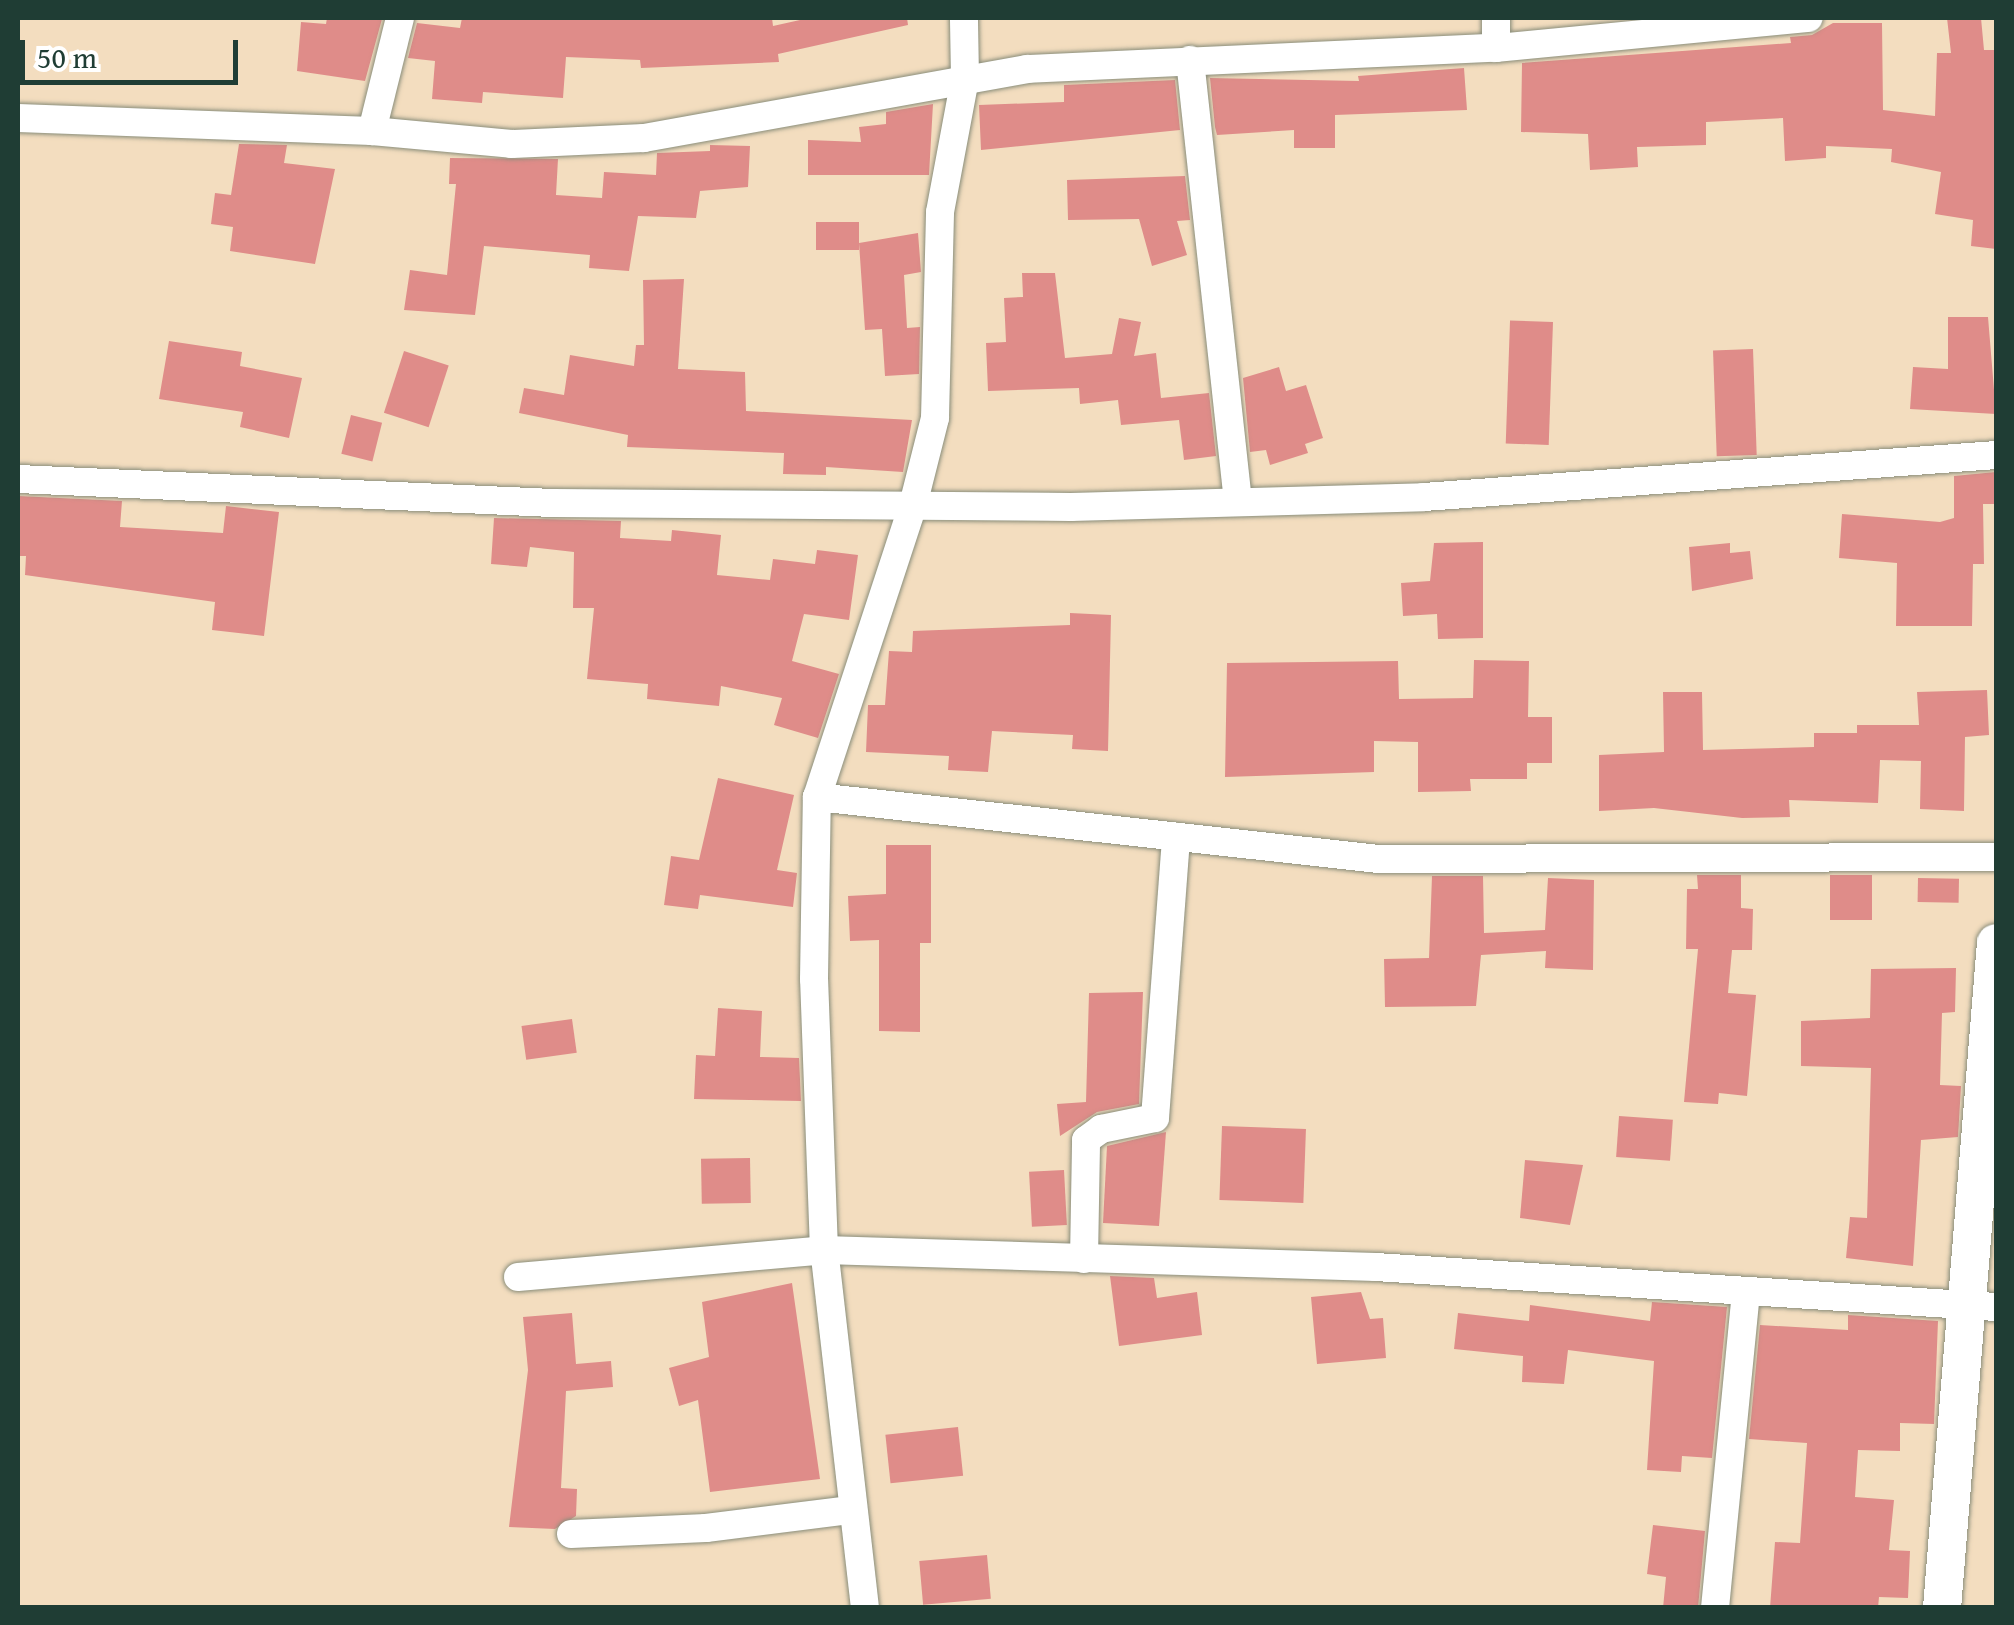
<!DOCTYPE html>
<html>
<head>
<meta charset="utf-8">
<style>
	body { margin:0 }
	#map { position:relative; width:2014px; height:1625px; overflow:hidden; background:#f3ddbf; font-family:"Gentium Book Plus",serif }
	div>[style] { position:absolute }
	.building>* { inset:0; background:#df8c89; transform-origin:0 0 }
	.roads { filter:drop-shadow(0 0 2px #898d7a) drop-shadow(0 0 2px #898d7a) }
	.street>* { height:28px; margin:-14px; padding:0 14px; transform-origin:14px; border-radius:14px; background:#fff }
	.secondary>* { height:38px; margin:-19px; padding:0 19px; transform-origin:19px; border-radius:19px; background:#fff }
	span { translate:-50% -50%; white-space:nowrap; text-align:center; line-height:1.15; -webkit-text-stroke:9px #fff; paint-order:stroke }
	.frame { position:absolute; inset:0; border:20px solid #1f3d34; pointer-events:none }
	.scale { position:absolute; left:20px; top:40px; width:218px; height:45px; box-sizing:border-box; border:5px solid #1f3d34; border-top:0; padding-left:12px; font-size:30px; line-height:35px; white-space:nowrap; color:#1f3d34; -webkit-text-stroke:8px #fff; paint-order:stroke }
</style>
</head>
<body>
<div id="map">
	<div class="building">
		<i style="clip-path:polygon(327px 18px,382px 19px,365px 81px,297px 71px,301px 22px,326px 24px)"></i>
		<i style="clip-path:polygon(462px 18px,772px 18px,773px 26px,809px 18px,907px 18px,908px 25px,778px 54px,779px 62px,641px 68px,640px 60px,566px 57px,563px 98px,483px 92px,482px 103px,432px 99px,435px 61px,408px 58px,417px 23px,460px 28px)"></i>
		<i style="clip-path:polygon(1947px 18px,1981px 18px,1984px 50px,1996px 50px,1996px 249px,1971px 246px,1973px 220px,1935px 214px,1941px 172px,1891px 162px,1892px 149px,1826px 146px,1826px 158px,1785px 161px,1783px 118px,1706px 122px,1706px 145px,1637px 147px,1638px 167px,1590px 170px,1588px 134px,1521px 132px,1522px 63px,1791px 43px,1790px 37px,1812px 35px,1833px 23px,1882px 23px,1883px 110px,1935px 116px,1937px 53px,1951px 53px)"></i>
		<i style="clip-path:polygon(1464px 68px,1467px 110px,1335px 115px,1335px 148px,1294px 148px,1294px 130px,1217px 135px,1215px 127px,1210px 78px,1359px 81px,1358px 76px)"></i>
		<i style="clip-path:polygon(1175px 80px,1180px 130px,981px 150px,979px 105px,1064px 102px,1064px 85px)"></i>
		<i style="clip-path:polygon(933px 104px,929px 175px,808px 175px,808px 140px,861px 142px,859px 127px,886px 124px,886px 112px)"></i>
		<i style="clip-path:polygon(239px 144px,287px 145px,284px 163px,335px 169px,315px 264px,230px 251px,233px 227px,211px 224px,215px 193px,231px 195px)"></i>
		<i style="clip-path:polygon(710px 145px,750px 146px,748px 187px,700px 191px,696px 218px,638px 216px,629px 271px,589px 268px,590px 255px,484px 246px,475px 315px,404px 310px,410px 270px,447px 275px,456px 184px,449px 184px,450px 158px,558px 159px,556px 195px,602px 198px,604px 172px,656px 175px,657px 153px,710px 151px)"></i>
		<i style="clip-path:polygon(1185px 176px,1190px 220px,1177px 221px,1187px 255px,1152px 266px,1139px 219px,1068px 220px,1067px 180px)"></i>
		<i style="left:816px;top:222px;width:43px;height:28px"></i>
		<i style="clip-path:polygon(918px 233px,921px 272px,904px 275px,907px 328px,920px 327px,919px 374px,885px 376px,882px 329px,865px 330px,859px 243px)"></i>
		<i style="clip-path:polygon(1022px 273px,1055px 273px,1065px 358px,1112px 354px,1119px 318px,1141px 322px,1134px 356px,1156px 353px,1161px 398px,1209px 393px,1216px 456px,1184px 460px,1179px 420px,1121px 425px,1118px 400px,1080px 404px,1079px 388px,988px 391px,986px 343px,1006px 342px,1004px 298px,1023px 297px)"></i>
		<i style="clip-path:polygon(684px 279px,678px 369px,745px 372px,746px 411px,912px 420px,903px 472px,826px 467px,826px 475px,783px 474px,784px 453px,627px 447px,628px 435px,519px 413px,524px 388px,564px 395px,570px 355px,634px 366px,636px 345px,644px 345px,643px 280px)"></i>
		<i style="clip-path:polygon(1948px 317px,1988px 317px,1996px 414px,1910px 409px,1913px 367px,1948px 369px)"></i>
		<i style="left:1553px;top:322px;width:123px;height:43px;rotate:92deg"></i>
		<i style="clip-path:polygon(169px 341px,242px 352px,240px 366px,302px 378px,289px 438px,240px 427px,243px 412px,159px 399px)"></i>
		<i style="left:1753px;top:349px;width:106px;height:40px;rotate:88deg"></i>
		<i style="left:404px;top:351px;width:47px;height:65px;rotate:18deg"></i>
		<i style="clip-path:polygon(1279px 367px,1286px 391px,1306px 385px,1323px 438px,1305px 444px,1308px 453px,1270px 465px,1266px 450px,1250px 452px,1243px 378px)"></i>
		<i style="left:351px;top:415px;width:32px;height:40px;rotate:14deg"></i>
		<i style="clip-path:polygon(1996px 472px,1996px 504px,1983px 504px,1984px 564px,1973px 564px,1972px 626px,1896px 626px,1897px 563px,1839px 558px,1842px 514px,1940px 522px,1954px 518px,1954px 476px)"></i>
		<i style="clip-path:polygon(18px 496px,122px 501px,120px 527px,223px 533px,226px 506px,279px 512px,264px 636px,212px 630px,215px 602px,25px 575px,26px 556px,18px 556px)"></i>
		<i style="clip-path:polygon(494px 518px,621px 521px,620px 538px,671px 541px,672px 530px,721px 535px,717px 575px,770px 580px,773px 559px,815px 564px,817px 550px,858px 555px,849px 620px,804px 614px,792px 661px,839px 674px,818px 738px,774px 725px,782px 698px,721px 686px,719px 706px,677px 702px,647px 699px,648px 684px,587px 679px,594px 608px,573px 608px,574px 552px,530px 547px,527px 567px,491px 564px)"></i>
		<i style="clip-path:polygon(1483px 542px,1483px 638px,1438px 639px,1437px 614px,1403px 616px,1401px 583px,1430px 581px,1434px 543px)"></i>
		<i style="clip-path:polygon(1730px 543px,1730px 553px,1750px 551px,1753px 579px,1692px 591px,1689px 547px)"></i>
		<i style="clip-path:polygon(1070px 613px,1111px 615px,1108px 751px,1072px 749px,1073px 735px,992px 731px,988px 772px,948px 770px,949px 756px,866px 752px,868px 705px,885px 705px,889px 651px,912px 652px,913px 631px,1070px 625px)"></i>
		<i style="clip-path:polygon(1474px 660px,1529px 661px,1528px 717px,1552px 717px,1552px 763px,1527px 763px,1527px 779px,1470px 779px,1471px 791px,1418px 792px,1418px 742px,1374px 741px,1374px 772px,1225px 777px,1227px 663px,1398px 661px,1399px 699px,1473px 698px)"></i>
		<i style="clip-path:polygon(1987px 690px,1989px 735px,1965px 737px,1964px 811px,1920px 809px,1921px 761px,1880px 760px,1878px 803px,1789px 800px,1790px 817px,1742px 818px,1654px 808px,1599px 811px,1599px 755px,1664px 752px,1663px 692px,1702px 692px,1703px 750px,1814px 747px,1814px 733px,1857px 733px,1857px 725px,1919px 725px,1917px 692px)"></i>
		<i style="clip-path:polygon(718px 778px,794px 795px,777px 870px,797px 873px,793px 907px,700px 895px,698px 909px,664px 905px,671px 856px,699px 860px)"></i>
		<i style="clip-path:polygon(886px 845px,931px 845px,931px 943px,920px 943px,920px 1032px,879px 1031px,879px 940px,850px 941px,848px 896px,886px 894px)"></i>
		<i style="clip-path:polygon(1697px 875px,1741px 875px,1741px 908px,1753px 909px,1752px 950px,1732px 950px,1728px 993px,1756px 995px,1747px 1096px,1719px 1093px,1718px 1104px,1684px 1102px,1698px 949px,1686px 949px,1687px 889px,1698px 889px)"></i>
		<i style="left:1830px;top:875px;width:42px;height:45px"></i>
		<i style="clip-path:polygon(1432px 876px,1483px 876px,1484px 933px,1545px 930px,1548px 878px,1594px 880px,1593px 970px,1545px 968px,1546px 951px,1481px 955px,1476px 1006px,1385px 1007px,1384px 959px,1429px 958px)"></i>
		<i style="left:1918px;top:878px;width:41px;height:24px;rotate:1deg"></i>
		<i style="clip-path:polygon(1956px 968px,1955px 1012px,1942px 1013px,1940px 1085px,1961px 1086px,1958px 1137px,1921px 1140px,1913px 1266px,1846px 1258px,1850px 1217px,1867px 1218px,1871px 1068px,1801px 1066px,1801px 1021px,1870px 1018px,1871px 969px)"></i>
		<i style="clip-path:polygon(1143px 992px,1139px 1104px,1097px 1112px,1060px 1136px,1057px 1104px,1086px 1102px,1089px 993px)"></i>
		<i style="clip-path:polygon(718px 1008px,762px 1011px,760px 1057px,799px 1058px,801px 1101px,694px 1099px,696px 1055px,715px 1056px)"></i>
		<i style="left:572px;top:1019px;width:34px;height:51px;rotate:82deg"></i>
		<i style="left:1619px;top:1116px;width:54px;height:41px;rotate:4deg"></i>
		<i style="left:1222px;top:1126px;width:84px;height:74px;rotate:2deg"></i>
		<i style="clip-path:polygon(1166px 1132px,1159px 1226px,1103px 1223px,1107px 1146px)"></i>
		<i style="left:750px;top:1158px;width:45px;height:49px;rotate:89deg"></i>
		<i style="clip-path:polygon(1525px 1160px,1583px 1165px,1570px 1225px,1520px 1218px)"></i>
		<i style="left:1064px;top:1170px;width:55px;height:35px;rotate:87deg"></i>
		<i style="clip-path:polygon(1110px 1276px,1154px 1278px,1157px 1298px,1197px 1292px,1202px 1335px,1119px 1346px)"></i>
		<i style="clip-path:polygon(792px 1283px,820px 1479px,710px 1492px,698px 1400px,679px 1406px,669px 1368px,709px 1357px,702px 1302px)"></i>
		<i style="clip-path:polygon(1361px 1292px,1370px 1319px,1383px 1318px,1386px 1358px,1317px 1364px,1311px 1297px)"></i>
		<i style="clip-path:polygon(1652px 1302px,1727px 1307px,1712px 1458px,1682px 1456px,1681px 1472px,1647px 1470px,1654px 1361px,1568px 1350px,1564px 1384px,1522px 1382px,1523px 1356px,1454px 1349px,1458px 1313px,1529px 1321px,1530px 1305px,1650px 1321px)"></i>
		<i style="clip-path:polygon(572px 1313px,576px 1364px,611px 1361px,613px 1387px,566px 1391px,561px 1488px,577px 1489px,576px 1516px,555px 1529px,509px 1527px,528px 1370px,523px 1317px)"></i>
		<i style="clip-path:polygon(1848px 1315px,1938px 1321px,1934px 1424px,1900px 1423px,1900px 1451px,1858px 1450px,1855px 1497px,1894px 1500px,1889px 1550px,1910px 1551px,1908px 1598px,1879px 1597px,1878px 1608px,1770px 1608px,1775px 1542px,1800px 1543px,1807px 1443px,1749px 1439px,1760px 1325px,1848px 1330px)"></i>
		<i style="left:958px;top:1427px;width:49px;height:73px;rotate:84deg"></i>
		<i style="clip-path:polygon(1653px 1525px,1705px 1531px,1698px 1608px,1663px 1608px,1666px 1577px,1647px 1574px)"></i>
		<i style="left:987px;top:1555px;width:44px;height:68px;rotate:85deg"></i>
	</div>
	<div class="roads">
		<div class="street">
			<i style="left:1496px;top:48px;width:30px;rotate:-90deg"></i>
			<i style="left:1190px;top:60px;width:442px;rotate:83.8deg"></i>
			<i style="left:18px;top:118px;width:354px;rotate:2.1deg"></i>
			<i style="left:372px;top:131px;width:140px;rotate:5.3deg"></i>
			<i style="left:511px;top:144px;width:133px;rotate:-2.6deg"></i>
			<i style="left:644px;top:138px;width:389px;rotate:-10.2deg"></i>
			<i style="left:1027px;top:69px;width:469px;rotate:-2.6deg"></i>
			<i style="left:1496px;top:48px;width:314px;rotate:-5.5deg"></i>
			<i style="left:372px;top:131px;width:116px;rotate:-76.1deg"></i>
			<i style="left:18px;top:479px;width:536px;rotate:2.57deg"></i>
			<i style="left:553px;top:503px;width:518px;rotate:0.44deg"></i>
			<i style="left:1071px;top:507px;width:353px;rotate:-1.6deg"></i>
			<i style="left:1424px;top:497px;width:574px;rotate:-4.2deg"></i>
			<i style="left:817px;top:797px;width:565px;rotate:6.3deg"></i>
			<i style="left:1379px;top:859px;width:617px;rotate:-0.19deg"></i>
			<i style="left:1084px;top:1259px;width:119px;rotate:-89deg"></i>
			<i style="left:1086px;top:1140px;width:19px;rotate:-36deg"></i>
			<i style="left:1101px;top:1129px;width:55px;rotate:-11.5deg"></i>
			<i style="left:1155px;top:1118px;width:282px;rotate:-85.7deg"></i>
			<i style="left:518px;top:1277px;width:307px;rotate:-5deg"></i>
			<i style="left:824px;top:1250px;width:552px;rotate:1.76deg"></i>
			<i style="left:1376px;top:1267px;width:621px;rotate:3.69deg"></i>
			<i style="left:571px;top:1534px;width:135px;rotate:-2.5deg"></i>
			<i style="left:706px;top:1528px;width:146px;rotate:-7.1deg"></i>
			<i style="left:865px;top:1608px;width:360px;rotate:-96.5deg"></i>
			<i style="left:824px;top:1250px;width:271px;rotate:-92.1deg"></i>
			<i style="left:814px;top:979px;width:182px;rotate:-89.1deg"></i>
			<i style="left:817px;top:797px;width:307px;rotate:-71.8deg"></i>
			<i style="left:913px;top:505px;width:90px;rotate:-75.8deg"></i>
			<i style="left:935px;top:418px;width:206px;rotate:-88.6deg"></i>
			<i style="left:940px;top:212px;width:136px;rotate:-79.4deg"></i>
			<i style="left:965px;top:78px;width:60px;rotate:-91deg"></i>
			<i style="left:1715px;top:1608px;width:318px;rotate:-84.4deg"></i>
		</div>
		<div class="secondary">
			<i style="left:1942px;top:1608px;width:667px;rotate:-85.36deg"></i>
		</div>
	</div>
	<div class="frame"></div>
	<div class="scale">50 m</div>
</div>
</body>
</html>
